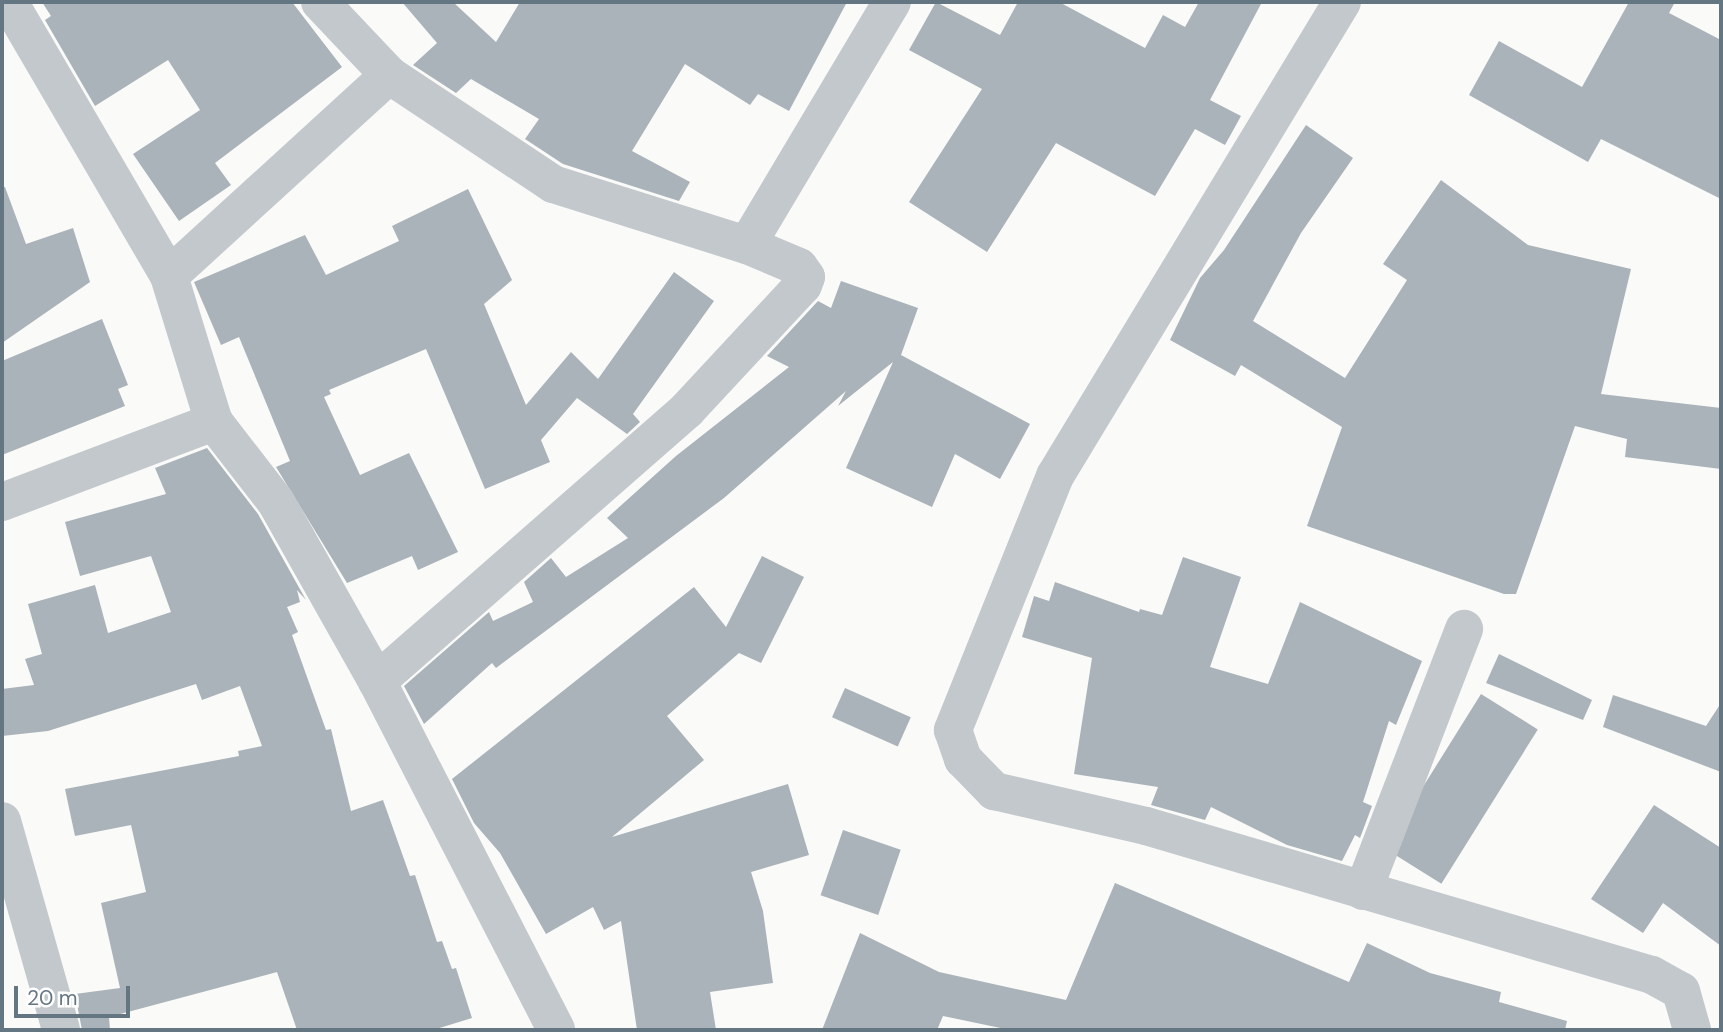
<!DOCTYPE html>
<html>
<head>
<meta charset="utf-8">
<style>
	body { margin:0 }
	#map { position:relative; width:1723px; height:1032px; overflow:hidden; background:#fafaf8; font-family:"DM Sans",sans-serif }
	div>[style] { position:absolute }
	.building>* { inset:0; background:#aab3b9; transform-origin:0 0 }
	.street>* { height:38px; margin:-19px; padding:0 19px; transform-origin:19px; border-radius:19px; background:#c3c8cc }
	span { translate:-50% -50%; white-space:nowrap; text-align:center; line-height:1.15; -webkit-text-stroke:7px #fff; paint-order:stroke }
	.frame { position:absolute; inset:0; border:4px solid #657683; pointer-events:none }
	.scale { position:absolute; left:14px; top:986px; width:116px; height:32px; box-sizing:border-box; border:4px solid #657683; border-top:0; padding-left:9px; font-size:21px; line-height:24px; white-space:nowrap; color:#657683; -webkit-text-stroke:5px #fff; paint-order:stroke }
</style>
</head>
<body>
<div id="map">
	<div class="building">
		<i style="clip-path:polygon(42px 2px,292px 2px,342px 67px,215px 163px,231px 185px,179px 221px,133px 154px,200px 110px,168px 60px,95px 106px,45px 20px,51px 16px)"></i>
		<i style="clip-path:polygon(402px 2px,453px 2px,496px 42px,520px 2px,847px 2px,789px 111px,758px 94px,750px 105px,685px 64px,632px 151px,690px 182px,679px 201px,563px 164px,525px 139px,539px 119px,471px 79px,456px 93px,413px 65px,437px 43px)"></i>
		<i style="clip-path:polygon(936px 2px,1000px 35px,1018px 2px,1059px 2px,1145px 48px,1163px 15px,1185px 27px,1199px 2px,1262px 2px,1210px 100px,1241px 116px,1225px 145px,1195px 129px,1155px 196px,1056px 143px,987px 252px,909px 202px,982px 89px,909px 50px)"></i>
		<i style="clip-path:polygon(1629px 2px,1675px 2px,1669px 13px,1721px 40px,1721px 199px,1601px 139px,1588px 162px,1469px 95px,1499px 41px,1582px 87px)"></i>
		<i style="clip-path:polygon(1306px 125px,1353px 158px,1301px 233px,1253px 321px,1345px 378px,1407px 280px,1383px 264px,1441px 180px,1528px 245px,1631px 269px,1601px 394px,1721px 408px,1721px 469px,1625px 457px,1627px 439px,1575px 426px,1516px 594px,1504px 594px,1307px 526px,1342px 427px,1241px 365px,1235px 376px,1170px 340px,1200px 278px,1224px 250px)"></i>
		<i style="clip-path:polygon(2px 187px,5px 187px,26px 244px,73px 228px,90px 282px,2px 343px)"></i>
		<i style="clip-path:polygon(468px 189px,512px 280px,484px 304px,526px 405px,571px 352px,598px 379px,674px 272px,714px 301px,633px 414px,640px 422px,627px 434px,577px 398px,541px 440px,550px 462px,485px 489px,426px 349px,329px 390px,331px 394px,324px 397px,360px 475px,409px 453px,458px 552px,418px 570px,412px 556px,347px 583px,276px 467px,290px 461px,239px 337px,221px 345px,194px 282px,305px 235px,326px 275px,399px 241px,392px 226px)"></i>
		<i style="clip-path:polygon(841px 281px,918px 308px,901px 355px,1030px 424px,1000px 479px,955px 454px,932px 507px,846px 468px,893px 362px,838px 406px,846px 391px,724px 498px,496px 668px,492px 663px,424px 724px,404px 686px,489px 612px,493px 621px,533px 602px,524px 582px,551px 558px,566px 577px,628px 538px,607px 518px,676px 456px,789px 367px,767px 356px,818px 301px,831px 308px)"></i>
		<i style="clip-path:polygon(102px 319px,128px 385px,118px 389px,125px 406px,2px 455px,2px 361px)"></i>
		<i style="clip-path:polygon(207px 448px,258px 514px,306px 600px,297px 590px,300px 602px,287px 607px,298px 632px,292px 635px,326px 730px,331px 729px,351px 811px,383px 800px,410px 876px,415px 875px,437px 942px,442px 941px,452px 969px,456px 968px,472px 1018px,433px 1030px,297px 1030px,277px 972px,109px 1017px,110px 1030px,82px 1030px,75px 994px,120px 988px,101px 903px,146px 892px,131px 825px,75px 836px,65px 789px,239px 756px,238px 751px,262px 746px,240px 686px,202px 700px,196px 684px,48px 731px,2px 736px,2px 689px,34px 685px,25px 659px,42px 654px,28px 604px,95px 585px,108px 633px,171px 612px,151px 556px,80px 576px,65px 522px,166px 494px,155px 468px)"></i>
		<i style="clip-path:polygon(762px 556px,804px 577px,761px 663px,739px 653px,667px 716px,704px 760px,612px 837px,788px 784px,809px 855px,751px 872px,763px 911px,773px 983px,710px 992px,716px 1030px,637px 1030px,621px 921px,604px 930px,593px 907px,546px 934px,500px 853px,474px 823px,452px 779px,694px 587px,726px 627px)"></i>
		<i style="clip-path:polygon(1183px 557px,1241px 577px,1210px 667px,1268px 684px,1300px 602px,1422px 661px,1396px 725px,1389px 721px,1363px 802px,1372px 806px,1360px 838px,1355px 835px,1342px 861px,1287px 845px,1211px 807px,1205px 820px,1151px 805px,1158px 787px,1074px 774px,1092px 658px,1022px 637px,1034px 596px,1049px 601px,1055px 582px,1139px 612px,1140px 609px,1162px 615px)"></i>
		<i style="clip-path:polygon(1499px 654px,1592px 700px,1583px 720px,1486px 683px)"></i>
		<i style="left:845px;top:688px;width:72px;height:32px;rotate:24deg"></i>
		<i style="left:1481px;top:694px;width:67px;height:182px;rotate:32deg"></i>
		<i style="clip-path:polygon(1613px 695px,1706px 726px,1721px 703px,1721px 772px,1603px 727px)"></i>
		<i style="clip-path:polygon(1654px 805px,1721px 848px,1721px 946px,1663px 903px,1643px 933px,1591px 899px)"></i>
		<i style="left:843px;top:830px;width:61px;height:69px;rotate:19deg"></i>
		<i style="clip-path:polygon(1115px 883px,1349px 982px,1367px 943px,1430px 973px,1501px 992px,1499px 1002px,1567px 1021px,1565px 1030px,1010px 1030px,943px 1016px,937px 1030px,822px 1030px,860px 933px,939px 972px,1066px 1000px)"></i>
	</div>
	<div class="street">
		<i style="left:9px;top:2px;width:317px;rotate:59.7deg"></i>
		<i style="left:169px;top:276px;width:153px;rotate:72.9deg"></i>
		<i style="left:214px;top:422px;width:101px;rotate:52.2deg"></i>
		<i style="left:276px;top:502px;width:206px;rotate:60.6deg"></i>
		<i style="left:377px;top:681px;width:392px;rotate:62.8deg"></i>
		<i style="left:320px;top:2px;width:100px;rotate:46.6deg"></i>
		<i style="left:389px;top:75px;width:197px;rotate:33.6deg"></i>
		<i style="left:553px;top:184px;width:203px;rotate:17.5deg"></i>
		<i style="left:747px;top:245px;width:56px;rotate:22.9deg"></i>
		<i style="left:799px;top:267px;width:12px;rotate:55deg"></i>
		<i style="left:806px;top:277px;width:9px;rotate:111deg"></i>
		<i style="left:803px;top:285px;width:171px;rotate:132.9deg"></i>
		<i style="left:687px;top:410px;width:412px;rotate:138.8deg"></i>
		<i style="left:1342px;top:2px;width:554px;rotate:121.19deg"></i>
		<i style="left:1055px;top:476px;width:274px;rotate:111.9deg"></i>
		<i style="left:953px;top:730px;width:31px;rotate:71deg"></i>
		<i style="left:963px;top:759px;width:45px;rotate:45.9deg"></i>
		<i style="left:994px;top:791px;width:156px;rotate:13deg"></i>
		<i style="left:1146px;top:826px;width:527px;rotate:16.41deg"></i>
		<i style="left:1652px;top:975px;width:33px;rotate:29deg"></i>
		<i style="left:1681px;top:991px;width:41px;rotate:74.2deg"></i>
		<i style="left:747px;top:245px;width:283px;rotate:-59.2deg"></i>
		<i style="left:169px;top:276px;width:298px;rotate:-42.4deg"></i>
		<i style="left:2px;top:502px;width:227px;rotate:-20.7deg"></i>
		<i style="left:2px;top:821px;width:217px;rotate:74.2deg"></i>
		<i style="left:1363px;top:891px;width:281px;rotate:-68.9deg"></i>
	</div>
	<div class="frame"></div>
	<div class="scale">20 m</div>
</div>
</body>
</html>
